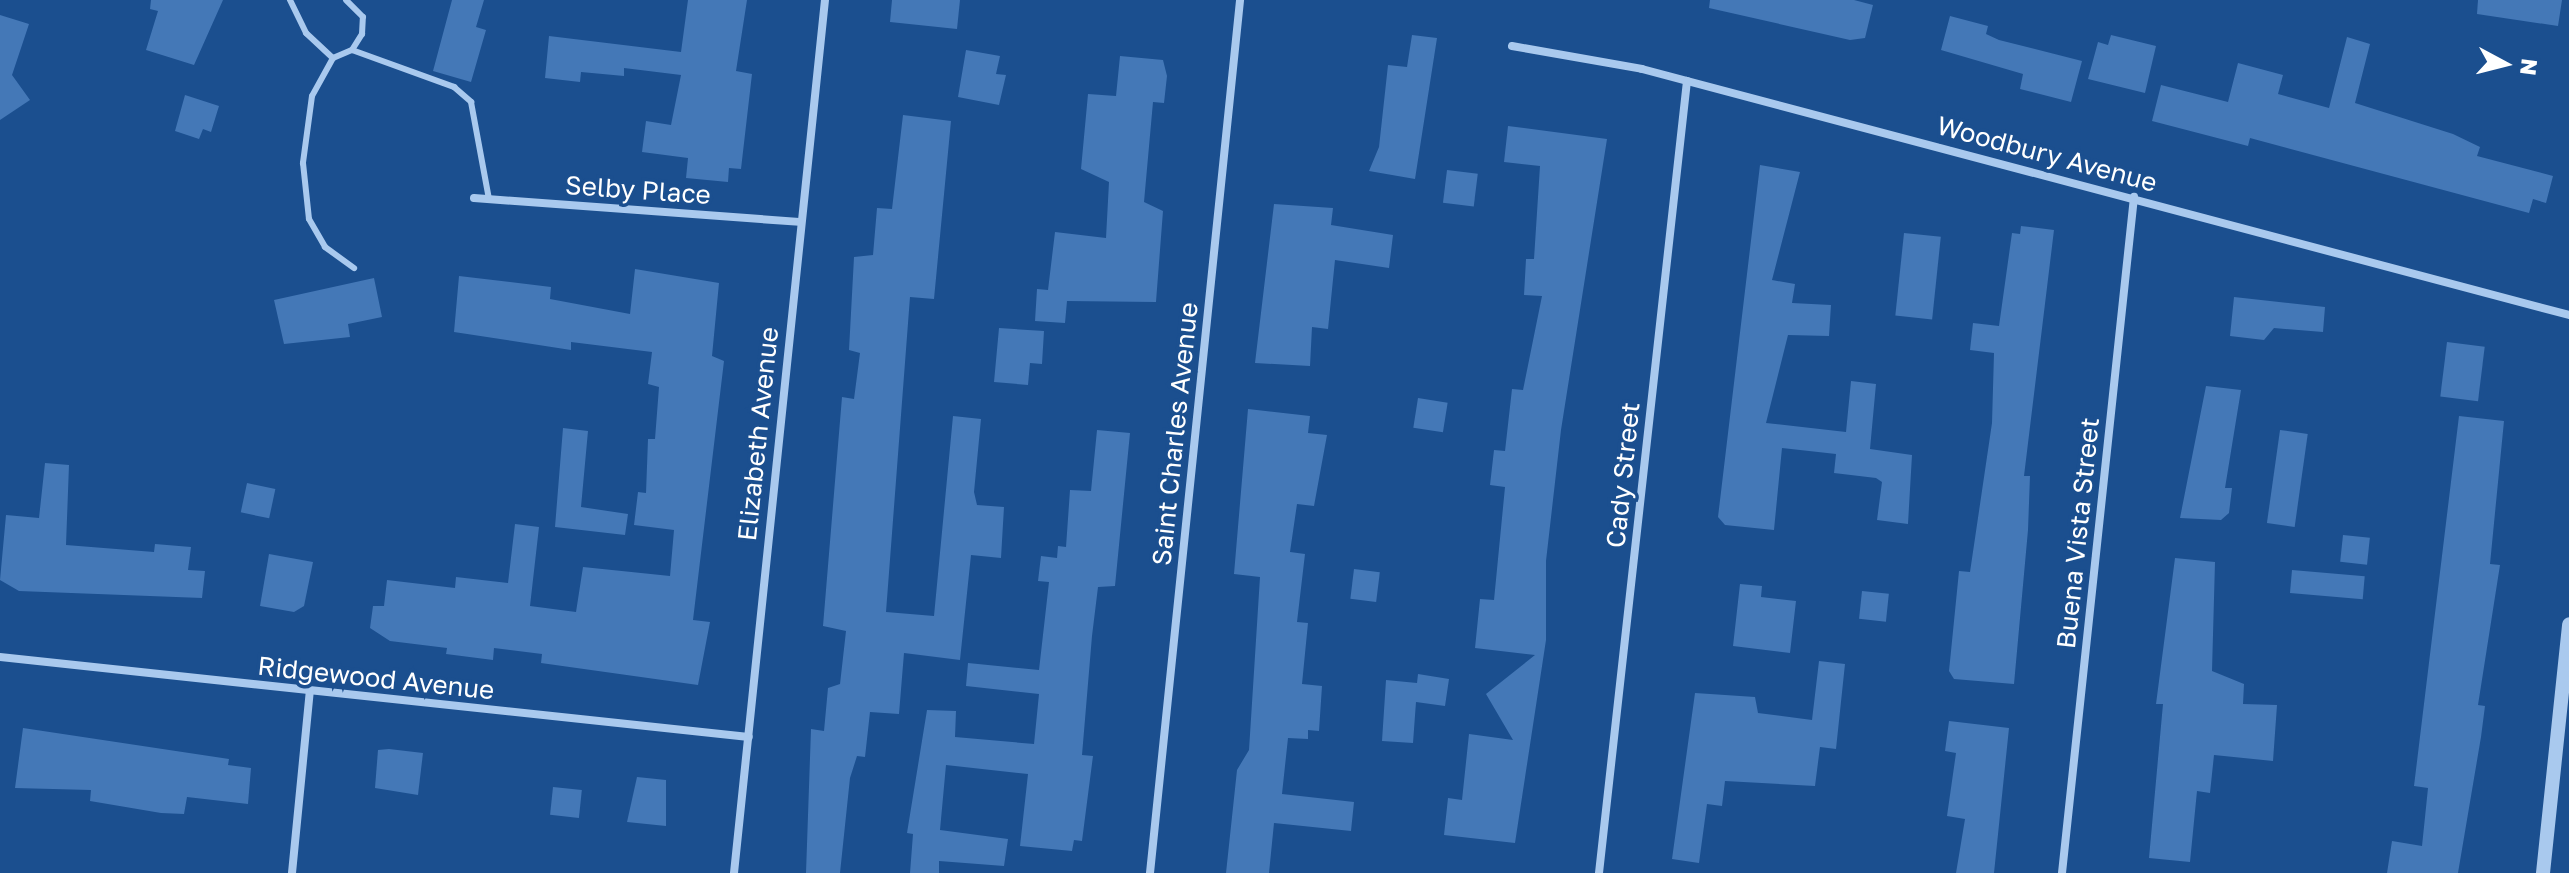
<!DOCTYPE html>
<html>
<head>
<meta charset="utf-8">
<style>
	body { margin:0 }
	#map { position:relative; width:2569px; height:873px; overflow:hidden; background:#1b4f8f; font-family:"Golos Text",sans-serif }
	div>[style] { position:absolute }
	.building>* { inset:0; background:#4478b7; transform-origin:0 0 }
	.service>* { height:6px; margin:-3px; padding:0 3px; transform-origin:3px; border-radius:3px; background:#a9c9ee }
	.minor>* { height:8px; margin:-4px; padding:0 4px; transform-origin:4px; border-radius:4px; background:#a9c9ee }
	.tertiary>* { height:14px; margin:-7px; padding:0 7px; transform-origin:7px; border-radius:7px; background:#a9c9ee }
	span { translate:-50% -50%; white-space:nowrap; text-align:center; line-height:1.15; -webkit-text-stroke:7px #1b4f8f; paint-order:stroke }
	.street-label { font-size:26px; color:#fff }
	.north { position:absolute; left:2465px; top:24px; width:80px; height:80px; -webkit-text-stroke:6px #1b4f8f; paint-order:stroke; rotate:97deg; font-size:22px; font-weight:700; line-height:32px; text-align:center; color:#fff }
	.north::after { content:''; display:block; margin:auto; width:28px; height:36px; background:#fff; clip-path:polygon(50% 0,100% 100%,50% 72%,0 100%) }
</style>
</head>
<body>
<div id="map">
	<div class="building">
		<i style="clip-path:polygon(151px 0,223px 0,194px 65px,146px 50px,158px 11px,150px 9px)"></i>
		<i style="clip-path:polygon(452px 0,484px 0,476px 27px,486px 30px,471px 82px,433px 71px)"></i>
		<i style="clip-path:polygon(688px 0,747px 0,736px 71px,752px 74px,741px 169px,729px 168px,728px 182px,686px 178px,688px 158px,642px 152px,646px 121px,671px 125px,681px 75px,624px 68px,624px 76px,581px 72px,580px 82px,545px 78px,549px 36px,681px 52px)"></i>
		<i style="clip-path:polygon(892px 0,960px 0,957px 29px,890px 22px)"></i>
		<i style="clip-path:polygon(1710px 0,1854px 0,1873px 5px,1865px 38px,1850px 40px,1709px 8px)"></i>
		<i style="clip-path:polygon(2478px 0,2562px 0,2558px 26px,2477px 14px)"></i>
		<i style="clip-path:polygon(0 15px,29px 24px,12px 75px,30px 100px,0 120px)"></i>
		<i style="clip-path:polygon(1950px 16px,1988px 26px,1986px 34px,1999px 40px,2082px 61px,2071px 102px,2020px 89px,2023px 74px,1941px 50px)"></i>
		<i style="clip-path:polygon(1412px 35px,1437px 38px,1415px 179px,1369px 171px,1379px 147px,1388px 65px,1407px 67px)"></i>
		<i style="clip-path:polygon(2111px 35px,2156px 46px,2145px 93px,2088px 79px,2098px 42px,2108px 45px)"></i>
		<i style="clip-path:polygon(2347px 37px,2370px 44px,2355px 103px,2453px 134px,2480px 147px,2477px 156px,2553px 176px,2546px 203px,2533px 199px,2529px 213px,2250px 138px,2248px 146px,2152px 121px,2161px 85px,2228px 102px,2238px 63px,2283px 75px,2278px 94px,2329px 108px)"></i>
		<i style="clip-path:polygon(966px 50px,1000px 56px,996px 74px,1006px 75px,999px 105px,958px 97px)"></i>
		<i style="clip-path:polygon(1120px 56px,1163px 60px,1167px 76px,1164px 103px,1153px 102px,1144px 202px,1163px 211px,1156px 302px,1067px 301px,1065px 323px,1035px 321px,1037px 289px,1048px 290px,1055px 232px,1106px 238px,1109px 182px,1081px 169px,1088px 94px,1116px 96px)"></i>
		<i style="clip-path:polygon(185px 95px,219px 106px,211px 132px,203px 129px,199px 139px,175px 131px)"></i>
		<i style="clip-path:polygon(903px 115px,951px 121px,934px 299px,910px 297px,886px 612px,934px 616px,953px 416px,981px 419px,974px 492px,977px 505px,1004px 507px,1001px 558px,971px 555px,960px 660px,904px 653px,899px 714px,870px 712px,865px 757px,857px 756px,850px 778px,840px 873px,806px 873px,811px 729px,824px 731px,828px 688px,840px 684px,846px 631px,823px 626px,842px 397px,854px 399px,860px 353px,849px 350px,854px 257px,873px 255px,877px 208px,892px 209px)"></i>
		<i style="clip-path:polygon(1508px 126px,1607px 139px,1561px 430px,1546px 561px,1546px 640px,1515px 843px,1444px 835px,1448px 798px,1462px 800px,1469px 734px,1513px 740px,1486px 694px,1535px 655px,1475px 648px,1480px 599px,1494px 600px,1505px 487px,1490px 485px,1494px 450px,1505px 451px,1512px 389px,1523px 390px,1542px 296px,1524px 295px,1526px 259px,1534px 259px,1540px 166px,1504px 162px)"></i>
		<i style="clip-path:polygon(1760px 165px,1800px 172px,1772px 280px,1795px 284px,1792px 303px,1831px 305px,1829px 336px,1788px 335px,1766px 423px,1846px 432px,1851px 381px,1876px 384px,1870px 449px,1912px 455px,1908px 524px,1877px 520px,1882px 482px,1876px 478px,1834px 473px,1836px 454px,1782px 448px,1774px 530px,1725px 525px,1718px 517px)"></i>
		<i style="left:1447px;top:170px;width:31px;height:33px;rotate:7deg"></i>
		<i style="clip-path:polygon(1274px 204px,1333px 208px,1331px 225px,1393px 235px,1389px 268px,1335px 260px,1328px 329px,1312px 327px,1310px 366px,1255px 363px)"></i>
		<i style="clip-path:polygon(2021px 226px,2054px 230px,2024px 476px,2030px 476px,2028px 530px,2014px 684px,1954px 679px,1949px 671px,1959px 571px,1970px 572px,1992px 423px,1994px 353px,1970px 350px,1973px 323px,1999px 326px,2012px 233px,2020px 234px)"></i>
		<i style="left:1904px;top:233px;width:37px;height:83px;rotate:6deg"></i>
		<i style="clip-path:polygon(635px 269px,719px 283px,712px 356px,724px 361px,693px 620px,710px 622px,698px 685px,541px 663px,542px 654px,494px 648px,493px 660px,446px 654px,447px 648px,390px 641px,370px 628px,373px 606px,384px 606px,387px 580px,455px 588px,456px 577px,508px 583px,515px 524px,539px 527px,530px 606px,576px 612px,583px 567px,670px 576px,674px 530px,634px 525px,638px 492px,646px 493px,648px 439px,655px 439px,659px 387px,648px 384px,652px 352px,571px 342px,571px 350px,454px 332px,459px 276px,551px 287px,550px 299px,630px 314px)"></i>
		<i style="clip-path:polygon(374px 278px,382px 317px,348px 324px,350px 337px,284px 344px,274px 300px)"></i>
		<i style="clip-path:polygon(2234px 297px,2325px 307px,2323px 332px,2274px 328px,2264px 340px,2230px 336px)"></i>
		<i style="clip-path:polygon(999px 328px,1044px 331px,1042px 364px,1030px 363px,1028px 385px,994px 382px)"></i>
		<i style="left:2447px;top:342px;width:38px;height:55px;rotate:7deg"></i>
		<i style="clip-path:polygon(2206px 386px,2241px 390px,2225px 488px,2232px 488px,2229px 513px,2221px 520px,2180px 518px)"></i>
		<i style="left:1418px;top:398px;width:30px;height:30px;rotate:9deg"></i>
		<i style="clip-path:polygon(1248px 409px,1310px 416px,1308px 433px,1327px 435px,1314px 506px,1297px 504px,1290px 552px,1305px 554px,1297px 622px,1308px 623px,1302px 684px,1322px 686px,1319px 731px,1308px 730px,1308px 739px,1288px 738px,1282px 794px,1354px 802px,1351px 831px,1274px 823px,1269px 873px,1226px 873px,1237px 770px,1249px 750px,1260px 577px,1234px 574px)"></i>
		<i style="clip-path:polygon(2459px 416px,2504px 421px,2490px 564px,2500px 565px,2478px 705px,2485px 706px,2481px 737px,2458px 873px,2387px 873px,2392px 841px,2422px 846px,2428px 788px,2414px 786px)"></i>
		<i style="clip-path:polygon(563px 428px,588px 431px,581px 507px,628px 514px,625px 535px,555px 527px)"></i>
		<i style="clip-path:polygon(1097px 430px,1130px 433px,1115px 586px,1098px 587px,1092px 636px,1082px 755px,1093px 756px,1082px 841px,1074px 840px,1072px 851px,1020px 846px,1028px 774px,946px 765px,940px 830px,1008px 839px,1004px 866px,939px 861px,939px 873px,910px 873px,913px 834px,907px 833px,927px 710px,956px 711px,955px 737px,1034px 744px,1039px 694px,966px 686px,968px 663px,1039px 670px,1049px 582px,1038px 581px,1041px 556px,1057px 558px,1058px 546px,1066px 547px,1070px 490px,1091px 491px)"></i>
		<i style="left:2280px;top:430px;width:28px;height:94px;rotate:8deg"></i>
		<i style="clip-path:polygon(45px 463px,69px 465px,66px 545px,154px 552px,155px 544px,191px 547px,188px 570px,205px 571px,202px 598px,19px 591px,0 580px,6px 515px,39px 518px)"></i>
		<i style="left:247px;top:483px;width:29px;height:30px;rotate:12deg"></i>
		<i style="left:2343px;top:535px;width:27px;height:27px;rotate:6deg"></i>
		<i style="clip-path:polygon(269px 554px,313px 562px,304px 606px,294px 612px,260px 606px)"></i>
		<i style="clip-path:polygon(2175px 558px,2215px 562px,2212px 671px,2244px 684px,2243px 704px,2277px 705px,2273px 761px,2214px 755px,2210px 793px,2197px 791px,2190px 862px,2149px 858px,2163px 704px,2156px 704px)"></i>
		<i style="left:1354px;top:569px;width:26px;height:30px;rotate:7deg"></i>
		<i style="left:2292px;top:570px;width:73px;height:23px;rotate:5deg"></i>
		<i style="clip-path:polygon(1740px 584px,1762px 586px,1761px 597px,1796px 601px,1790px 653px,1733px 646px)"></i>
		<i style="left:1862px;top:591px;width:27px;height:28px;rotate:6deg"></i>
		<i style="clip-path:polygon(1819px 661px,1845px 664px,1836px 749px,1820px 747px,1815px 786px,1725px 781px,1722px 806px,1707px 804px,1699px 863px,1672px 859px,1695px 693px,1755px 697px,1758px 713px,1812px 720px)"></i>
		<i style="clip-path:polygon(1418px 674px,1449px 679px,1445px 706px,1416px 702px,1413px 743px,1382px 741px,1386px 680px,1417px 683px)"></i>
		<i style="clip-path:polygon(1949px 721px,2009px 728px,1994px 873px,1956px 873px,1965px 819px,1947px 816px,1956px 753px,1945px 751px)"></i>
		<i style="clip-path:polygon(23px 728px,229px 759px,228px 765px,251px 768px,248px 804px,187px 797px,184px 814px,161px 813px,90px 801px,91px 790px,15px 788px)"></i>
		<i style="clip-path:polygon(389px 749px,423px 753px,418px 795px,375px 788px,378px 750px)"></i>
		<i style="clip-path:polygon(637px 777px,666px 780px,666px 826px,627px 822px)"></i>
		<i style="left:553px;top:787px;width:29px;height:28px;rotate:6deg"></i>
	</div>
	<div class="service">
		<i style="left:290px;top:0;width:37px;rotate:64deg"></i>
		<i style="left:306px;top:33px;width:37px;rotate:43deg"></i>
		<i style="left:333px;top:58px;width:21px;rotate:-23deg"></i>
		<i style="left:352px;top:50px;width:19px;rotate:-58deg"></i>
		<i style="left:362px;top:34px;width:17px;rotate:-87deg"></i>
		<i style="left:363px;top:17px;width:24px;rotate:-135deg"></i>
		<i style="left:352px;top:50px;width:109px;rotate:19.9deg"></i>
		<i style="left:454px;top:87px;width:23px;rotate:41deg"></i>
		<i style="left:471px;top:102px;width:99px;rotate:79.5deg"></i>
		<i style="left:333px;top:58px;width:43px;rotate:118.9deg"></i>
		<i style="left:312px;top:96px;width:68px;rotate:97.7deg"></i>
		<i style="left:303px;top:163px;width:56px;rotate:83.9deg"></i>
		<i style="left:309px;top:219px;width:32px;rotate:60deg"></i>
		<i style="left:325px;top:247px;width:36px;rotate:36deg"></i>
	</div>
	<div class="minor">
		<i style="left:1512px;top:46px;width:132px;rotate:10deg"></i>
		<i style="left:1642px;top:69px;width:959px;rotate:14.86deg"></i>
		<i style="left:474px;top:198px;width:326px;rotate:4.2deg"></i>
		<i style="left:0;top:657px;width:753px;rotate:6.1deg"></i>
		<i style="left:292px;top:873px;width:183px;rotate:-84.4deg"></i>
		<i style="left:734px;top:873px;width:878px;rotate:-84.05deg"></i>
		<i style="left:1150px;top:873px;width:878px;rotate:-84.11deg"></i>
		<i style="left:1599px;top:873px;width:797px;rotate:-83.66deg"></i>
		<i style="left:2062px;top:873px;width:680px;rotate:-83.92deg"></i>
	</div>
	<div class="tertiary">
		<i style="left:2543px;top:873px;width:250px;rotate:-84deg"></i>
	</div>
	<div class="street-label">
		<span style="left:2047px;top:154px;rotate:15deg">Woodbury Avenue</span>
		<span style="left:638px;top:190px;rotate:4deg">Selby Place</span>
		<span style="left:758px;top:434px;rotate:-84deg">Elizabeth Avenue</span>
		<span style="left:1175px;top:434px;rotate:-84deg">Saint Charles Avenue</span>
		<span style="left:1623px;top:475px;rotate:-84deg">Cady Street</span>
		<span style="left:2078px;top:533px;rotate:-84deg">Buena Vista Street</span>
		<span style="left:376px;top:678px;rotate:6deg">Ridgewood Avenue</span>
	</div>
	<div class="north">N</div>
</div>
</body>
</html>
